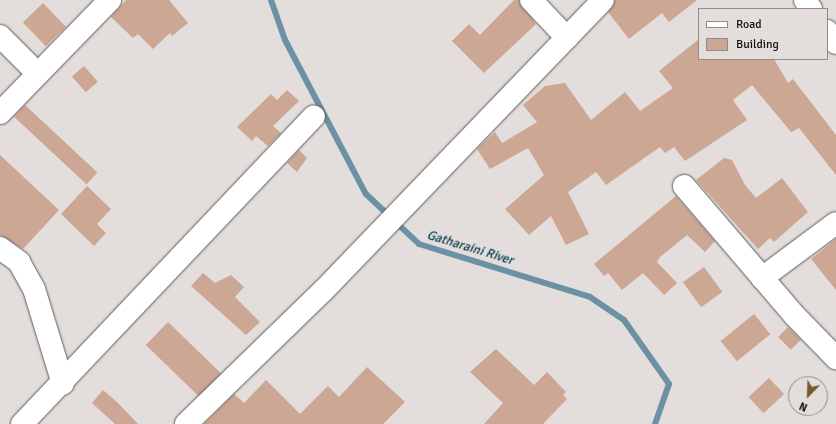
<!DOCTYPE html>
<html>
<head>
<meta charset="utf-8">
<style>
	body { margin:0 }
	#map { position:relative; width:836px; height:424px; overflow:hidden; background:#e3dedc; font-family:Signika,sans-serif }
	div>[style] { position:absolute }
	.stream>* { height:6px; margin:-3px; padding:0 3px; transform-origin:3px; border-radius:3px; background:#6c91a4 }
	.building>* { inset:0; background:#cba794; transform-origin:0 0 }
	.roads { filter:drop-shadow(0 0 1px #5e5b59) drop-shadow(0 0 1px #5e5b59) }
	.minor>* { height:22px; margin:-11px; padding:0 11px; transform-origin:11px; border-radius:11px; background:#fff }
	span { translate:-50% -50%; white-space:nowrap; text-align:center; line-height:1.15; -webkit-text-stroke:3px #e3dedc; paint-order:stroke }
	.water-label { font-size:13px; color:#063c52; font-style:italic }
	.legend { position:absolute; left:698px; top:8px; width:130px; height:52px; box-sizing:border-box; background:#e3dedc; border:1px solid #8f8c8a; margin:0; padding:5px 7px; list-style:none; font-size:12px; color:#121010 }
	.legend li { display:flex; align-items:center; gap:8px; height:20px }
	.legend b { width:20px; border:1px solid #8f8c8a }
	.north { position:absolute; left:788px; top:376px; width:40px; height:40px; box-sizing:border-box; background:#e3dedc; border:1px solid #8f8c8a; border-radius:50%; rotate:203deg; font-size:11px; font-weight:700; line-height:16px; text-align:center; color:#121010 }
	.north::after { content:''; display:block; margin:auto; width:14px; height:18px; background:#725c2c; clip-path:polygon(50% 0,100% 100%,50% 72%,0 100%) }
</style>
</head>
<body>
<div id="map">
	<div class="stream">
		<i style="left:271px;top:0;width:42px;rotate:70.7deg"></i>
		<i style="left:285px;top:40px;width:174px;rotate:62.3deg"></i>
		<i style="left:366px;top:194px;width:73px;rotate:43.3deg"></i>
		<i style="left:419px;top:244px;width:179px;rotate:17.2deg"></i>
		<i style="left:590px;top:297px;width:41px;rotate:34.1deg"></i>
		<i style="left:624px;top:320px;width:78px;rotate:54.9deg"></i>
		<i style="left:669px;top:384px;width:42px;rotate:109.3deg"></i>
	</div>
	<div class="building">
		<i style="clip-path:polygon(126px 0,169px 0,188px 23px,172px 36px,170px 33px,153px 49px,138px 34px,133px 38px,111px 17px)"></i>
		<i style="clip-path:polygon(514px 0,519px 0,536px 24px,484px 73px,452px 41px,469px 24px,480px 35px)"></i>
		<i style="clip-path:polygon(615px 0,697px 0,669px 22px,662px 13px,629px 39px,608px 12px)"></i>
		<i style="left:43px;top:3px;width:33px;height:28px;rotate:46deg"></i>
		<i style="clip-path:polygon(699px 39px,699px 59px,774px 59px,788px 83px,793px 79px,836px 135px,836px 175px,799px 128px,791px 132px,752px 85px,733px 100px,747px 120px,685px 161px,674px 147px,665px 153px,660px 147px,606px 185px,596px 172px,568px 192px,589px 234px,566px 245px,551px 216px,529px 235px,505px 209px,544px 175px,528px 148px,490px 169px,477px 149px,495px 132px,502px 143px,537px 122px,523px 105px,545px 86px,565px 83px,591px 120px,625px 92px,640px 111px,673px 88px,659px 71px)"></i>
		<i style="left:84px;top:66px;width:21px;height:16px;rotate:49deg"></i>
		<i style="clip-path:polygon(287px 90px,299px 101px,273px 126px,281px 133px,268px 146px,256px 136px,252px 141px,237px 127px,271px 94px,277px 100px)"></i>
		<i style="left:25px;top:105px;width:99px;height:16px;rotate:43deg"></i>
		<i style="clip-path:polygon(299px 150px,307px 158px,297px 172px,287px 163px)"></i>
		<i style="clip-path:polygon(0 155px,59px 210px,23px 249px,0 235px)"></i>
		<i style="clip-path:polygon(724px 158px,732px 160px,745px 185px,756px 198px,782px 178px,808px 212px,774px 242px,770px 238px,758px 249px,696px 180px)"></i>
		<i style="clip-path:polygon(87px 186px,111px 209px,97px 224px,106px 233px,94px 246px,61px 214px)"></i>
		<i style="clip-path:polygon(676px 196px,715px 241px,705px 252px,687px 235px,660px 257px,657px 262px,677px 283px,664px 295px,643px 273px,622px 290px,608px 273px,604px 276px,594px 264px)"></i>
		<i style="clip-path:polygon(836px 239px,836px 290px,811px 259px)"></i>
		<i style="left:704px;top:267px;width:31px;height:26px;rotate:54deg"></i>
		<i style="clip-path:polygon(203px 273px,215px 283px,231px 275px,244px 287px,235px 297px,260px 322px,246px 335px,191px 286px)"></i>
		<i style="left:754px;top:314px;width:26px;height:43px;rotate:51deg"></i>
		<i style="left:168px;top:322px;width:74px;height:32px;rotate:44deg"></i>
		<i style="left:788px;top:327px;width:18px;height:14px;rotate:45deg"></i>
		<i style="clip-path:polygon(496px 349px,534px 385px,547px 372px,566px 392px,563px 395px,567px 399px,543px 424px,484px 424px,503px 403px,470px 372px)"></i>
		<i style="clip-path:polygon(367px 367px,405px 402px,383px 424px,204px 424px,234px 394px,244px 403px,266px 380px,300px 414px,328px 386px,339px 397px)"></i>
		<i style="left:769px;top:378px;width:22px;height:28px;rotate:47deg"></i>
		<i style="clip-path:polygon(103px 390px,118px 403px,138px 424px,115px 424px,92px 403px)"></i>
	</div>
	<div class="roads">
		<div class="minor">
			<i style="left:531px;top:0;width:52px;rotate:46.5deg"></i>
			<i style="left:805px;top:0;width:11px;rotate:56deg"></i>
			<i style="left:827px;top:31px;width:15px;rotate:53deg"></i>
			<i style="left:0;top:36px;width:52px;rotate:45deg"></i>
			<i style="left:0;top:113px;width:158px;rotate:-45.8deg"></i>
			<i style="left:684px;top:186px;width:171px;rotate:49.5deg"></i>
			<i style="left:795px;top:316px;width:59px;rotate:45.7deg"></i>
			<i style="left:0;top:248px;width:24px;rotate:36deg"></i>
			<i style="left:19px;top:262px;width:31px;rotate:61deg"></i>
			<i style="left:34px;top:289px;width:99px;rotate:73deg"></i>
			<i style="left:762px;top:278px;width:92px;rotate:-36.6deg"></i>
			<i style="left:22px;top:424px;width:424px;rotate:-46.5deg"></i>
			<i style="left:186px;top:424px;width:192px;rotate:-44.2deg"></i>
			<i style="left:324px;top:290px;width:402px;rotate:-46.1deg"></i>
		</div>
	</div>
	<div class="water-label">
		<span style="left:470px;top:248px;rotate:17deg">Gatharaini River</span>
	</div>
	<ul class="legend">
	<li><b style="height:5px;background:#fff"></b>Road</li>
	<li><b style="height:11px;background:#cba794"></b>Building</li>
	</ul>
	<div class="north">N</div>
</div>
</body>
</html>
